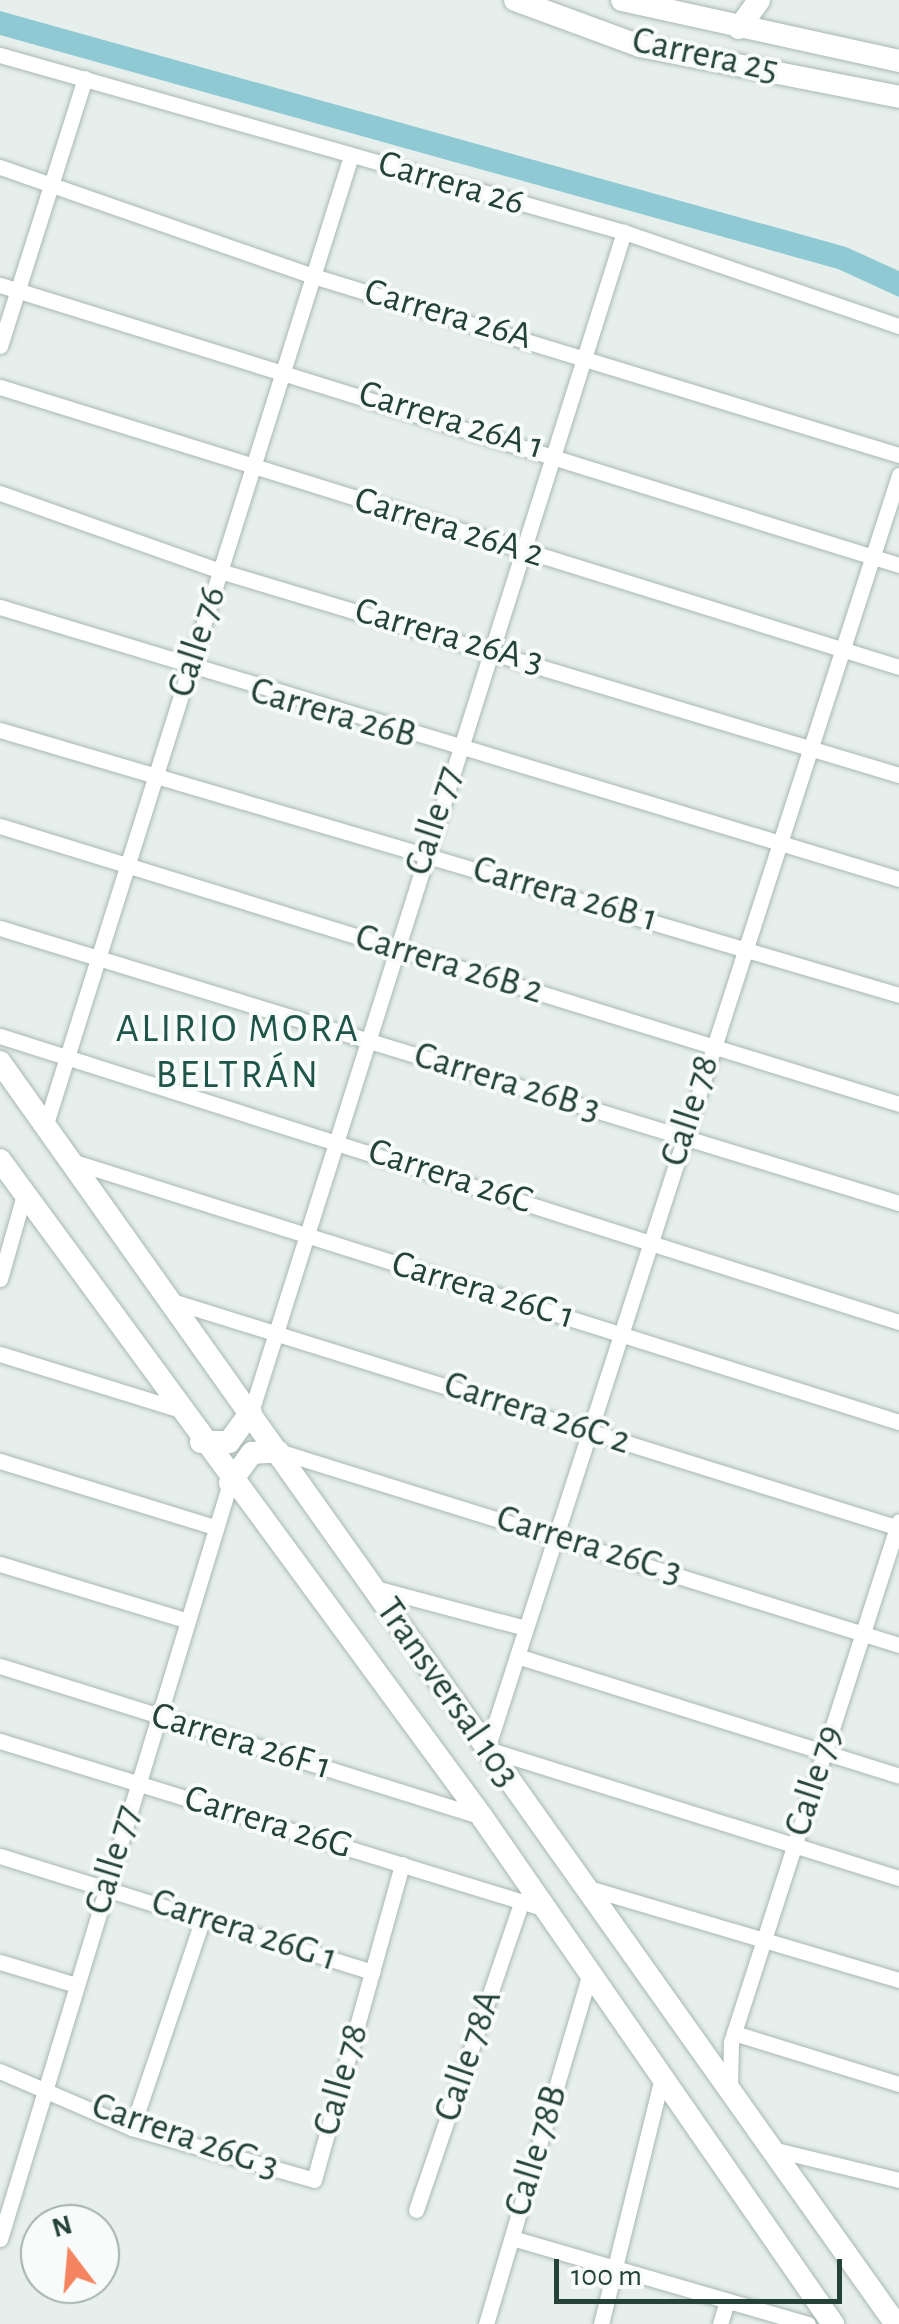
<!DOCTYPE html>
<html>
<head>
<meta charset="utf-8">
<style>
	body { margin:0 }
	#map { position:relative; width:899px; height:2324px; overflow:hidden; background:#e6efeb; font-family:"Alegreya Sans",sans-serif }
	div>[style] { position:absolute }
	.water>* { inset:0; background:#8ec9d4 }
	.roads { filter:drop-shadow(0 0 2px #a8b8b2) drop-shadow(0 0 2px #a8b8b2) }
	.street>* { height:15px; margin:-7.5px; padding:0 7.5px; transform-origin:7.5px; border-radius:7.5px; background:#fff }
	.secondary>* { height:22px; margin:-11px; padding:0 11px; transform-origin:11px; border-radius:11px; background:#fff }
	span { translate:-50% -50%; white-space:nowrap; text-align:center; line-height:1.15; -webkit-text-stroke:8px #f7fbf9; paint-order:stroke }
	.street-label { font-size:38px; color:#24423a }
	.neighbourhood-label { font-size:40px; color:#1f5548; letter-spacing:2.5px }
	.north { position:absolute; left:20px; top:2204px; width:100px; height:100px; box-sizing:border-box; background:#f7fbf9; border:2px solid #a3b1ad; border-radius:50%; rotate:344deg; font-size:28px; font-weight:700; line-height:40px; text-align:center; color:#24423a }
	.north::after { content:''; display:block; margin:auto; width:35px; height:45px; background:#f4845f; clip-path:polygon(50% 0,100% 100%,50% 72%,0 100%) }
	.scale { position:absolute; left:554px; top:2259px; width:288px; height:45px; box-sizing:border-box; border:5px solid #24423a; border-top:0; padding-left:12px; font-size:30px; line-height:35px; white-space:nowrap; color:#24423a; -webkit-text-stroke:8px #f7fbf9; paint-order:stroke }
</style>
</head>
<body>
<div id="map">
	<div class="water">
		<i style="clip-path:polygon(0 11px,846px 247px,899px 271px,899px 297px,838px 269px,0 35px)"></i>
	</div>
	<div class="roads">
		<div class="street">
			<i style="left:0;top:55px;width:649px;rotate:15.84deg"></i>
			<i style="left:624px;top:232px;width:291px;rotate:18.9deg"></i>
			<i style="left:0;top:167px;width:331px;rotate:19.2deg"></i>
			<i style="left:313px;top:276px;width:613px;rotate:16.99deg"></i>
			<i style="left:0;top:285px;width:942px;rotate:17.3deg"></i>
			<i style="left:0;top:346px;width:281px;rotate:-72.4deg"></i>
			<i style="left:0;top:387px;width:942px;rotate:17.3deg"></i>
			<i style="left:899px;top:475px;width:1339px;rotate:107.92deg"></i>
			<i style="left:487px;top:1749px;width:432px;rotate:17.4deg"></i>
			<i style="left:0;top:493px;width:233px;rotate:19.5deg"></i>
			<i style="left:220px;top:571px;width:709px;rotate:16.72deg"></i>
			<i style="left:0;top:607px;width:939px;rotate:16.83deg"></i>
			<i style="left:0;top:730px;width:937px;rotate:16.42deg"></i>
			<i style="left:0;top:826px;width:941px;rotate:17.18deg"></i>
			<i style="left:0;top:928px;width:940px;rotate:17.01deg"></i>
			<i style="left:0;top:1036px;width:943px;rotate:17.65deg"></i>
			<i style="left:45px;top:1127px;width:1018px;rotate:-72.51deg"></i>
			<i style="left:71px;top:1161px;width:868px;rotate:17.5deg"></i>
			<i style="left:0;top:1279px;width:87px;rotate:-74.1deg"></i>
			<i style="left:175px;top:1302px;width:758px;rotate:17.34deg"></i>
			<i style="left:0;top:1354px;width:186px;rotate:17.2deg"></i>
			<i style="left:251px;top:1412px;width:1238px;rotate:-72.46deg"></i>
			<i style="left:278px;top:1451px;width:651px;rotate:17.35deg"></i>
			<i style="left:0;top:1461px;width:224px;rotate:17.1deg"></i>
			<i style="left:0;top:1564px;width:194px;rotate:16.8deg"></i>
			<i style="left:375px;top:1588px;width:155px;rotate:14.9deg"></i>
			<i style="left:517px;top:1656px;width:400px;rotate:17.4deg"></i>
			<i style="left:0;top:1666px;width:505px;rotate:17.39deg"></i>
			<i style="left:0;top:1741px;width:561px;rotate:17.11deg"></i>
			<i style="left:0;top:1856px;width:390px;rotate:17.3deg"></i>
			<i style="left:585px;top:1887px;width:327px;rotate:16.5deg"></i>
			<i style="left:0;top:1962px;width:79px;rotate:16.8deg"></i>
			<i style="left:734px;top:2033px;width:173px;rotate:17.2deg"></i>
			<i style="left:0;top:2071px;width:144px;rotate:23.4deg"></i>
			<i style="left:132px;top:2128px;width:189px;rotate:15.9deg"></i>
			<i style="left:314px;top:2180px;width:328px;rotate:-74.4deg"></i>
			<i style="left:730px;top:2086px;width:44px;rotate:-88.7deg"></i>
			<i style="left:731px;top:2042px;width:547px;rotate:-72.13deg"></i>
			<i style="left:132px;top:2128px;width:222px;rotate:-71.3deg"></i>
			<i style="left:772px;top:2149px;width:131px;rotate:13.7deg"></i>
			<i style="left:416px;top:2210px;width:327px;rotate:-71.1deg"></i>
			<i style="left:512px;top:2238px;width:308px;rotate:16.2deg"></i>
			<i style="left:0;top:2239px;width:790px;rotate:-73.08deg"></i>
			<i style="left:486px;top:2324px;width:360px;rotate:-73.5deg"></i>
			<i style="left:601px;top:2324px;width:249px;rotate:-76.1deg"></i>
			<i style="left:720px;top:2324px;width:24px;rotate:-73deg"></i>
		</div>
		<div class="secondary">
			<i style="left:515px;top:0;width:133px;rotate:20.2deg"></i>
			<i style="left:640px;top:46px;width:264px;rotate:11.1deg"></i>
			<i style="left:622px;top:0;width:284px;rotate:12.4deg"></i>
			<i style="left:739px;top:28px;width:34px;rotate:-54deg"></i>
			<i style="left:0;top:1062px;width:1548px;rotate:54.63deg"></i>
			<i style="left:0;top:1160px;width:815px;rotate:53.73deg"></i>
			<i style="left:482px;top:1817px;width:617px;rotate:55.3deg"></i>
			<i style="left:201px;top:1442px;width:28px"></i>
			<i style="left:229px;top:1442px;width:37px;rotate:-54deg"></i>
			<i style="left:230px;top:1483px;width:37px;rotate:-54deg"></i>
			<i style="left:252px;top:1453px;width:26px;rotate:-4deg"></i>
		</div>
	</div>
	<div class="street-label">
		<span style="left:705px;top:56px;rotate:12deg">Carrera 25</span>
		<span style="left:451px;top:184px;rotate:16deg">Carrera 26</span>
		<span style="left:448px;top:315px;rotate:16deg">Carrera 26A</span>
		<span style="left:451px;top:421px;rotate:17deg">Carrera 26A 1</span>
		<span style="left:449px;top:528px;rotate:17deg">Carrera 26A 2</span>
		<span style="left:449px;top:637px;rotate:16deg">Carrera 26A 3</span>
		<span style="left:198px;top:642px;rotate:-72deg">Calle 76</span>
		<span style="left:333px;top:714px;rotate:16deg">Carrera 26B</span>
		<span style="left:435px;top:821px;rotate:-72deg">Calle 77</span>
		<span style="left:565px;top:895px;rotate:16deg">Carrera 26B 1</span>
		<span style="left:449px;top:965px;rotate:17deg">Carrera 26B 2</span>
		<span style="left:507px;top:1083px;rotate:17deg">Carrera 26B 3</span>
		<span style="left:691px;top:1111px;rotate:-72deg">Calle 78</span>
		<span style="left:450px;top:1177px;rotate:18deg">Carrera 26C</span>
		<span style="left:483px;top:1291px;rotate:17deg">Carrera 26C 1</span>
		<span style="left:537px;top:1414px;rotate:18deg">Carrera 26C 2</span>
		<span style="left:589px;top:1546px;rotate:17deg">Carrera 26C 3</span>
		<span style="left:447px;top:1693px;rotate:55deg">Transversal 103</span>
		<span style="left:241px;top:1742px;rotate:17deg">Carrera 26F 1</span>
		<span style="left:815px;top:1781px;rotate:-72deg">Calle 79</span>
		<span style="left:268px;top:1823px;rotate:17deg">Carrera 26G</span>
		<span style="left:114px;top:1860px;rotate:-73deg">Calle 77</span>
		<span style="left:244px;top:1931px;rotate:18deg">Carrera 26G 1</span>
		<span style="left:469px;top:2056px;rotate:-71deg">Calle 78A</span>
		<span style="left:342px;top:2080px;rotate:-74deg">Calle 78</span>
		<span style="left:185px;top:2137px;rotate:19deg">Carrera 26G 3</span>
		<span style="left:537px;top:2151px;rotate:-73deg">Calle 78B</span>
	</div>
	<div class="neighbourhood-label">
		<span style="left:238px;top:1052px">ALIRIO MORA<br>BELTRÁN</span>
	</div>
	<div class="north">N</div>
	<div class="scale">100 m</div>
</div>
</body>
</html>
